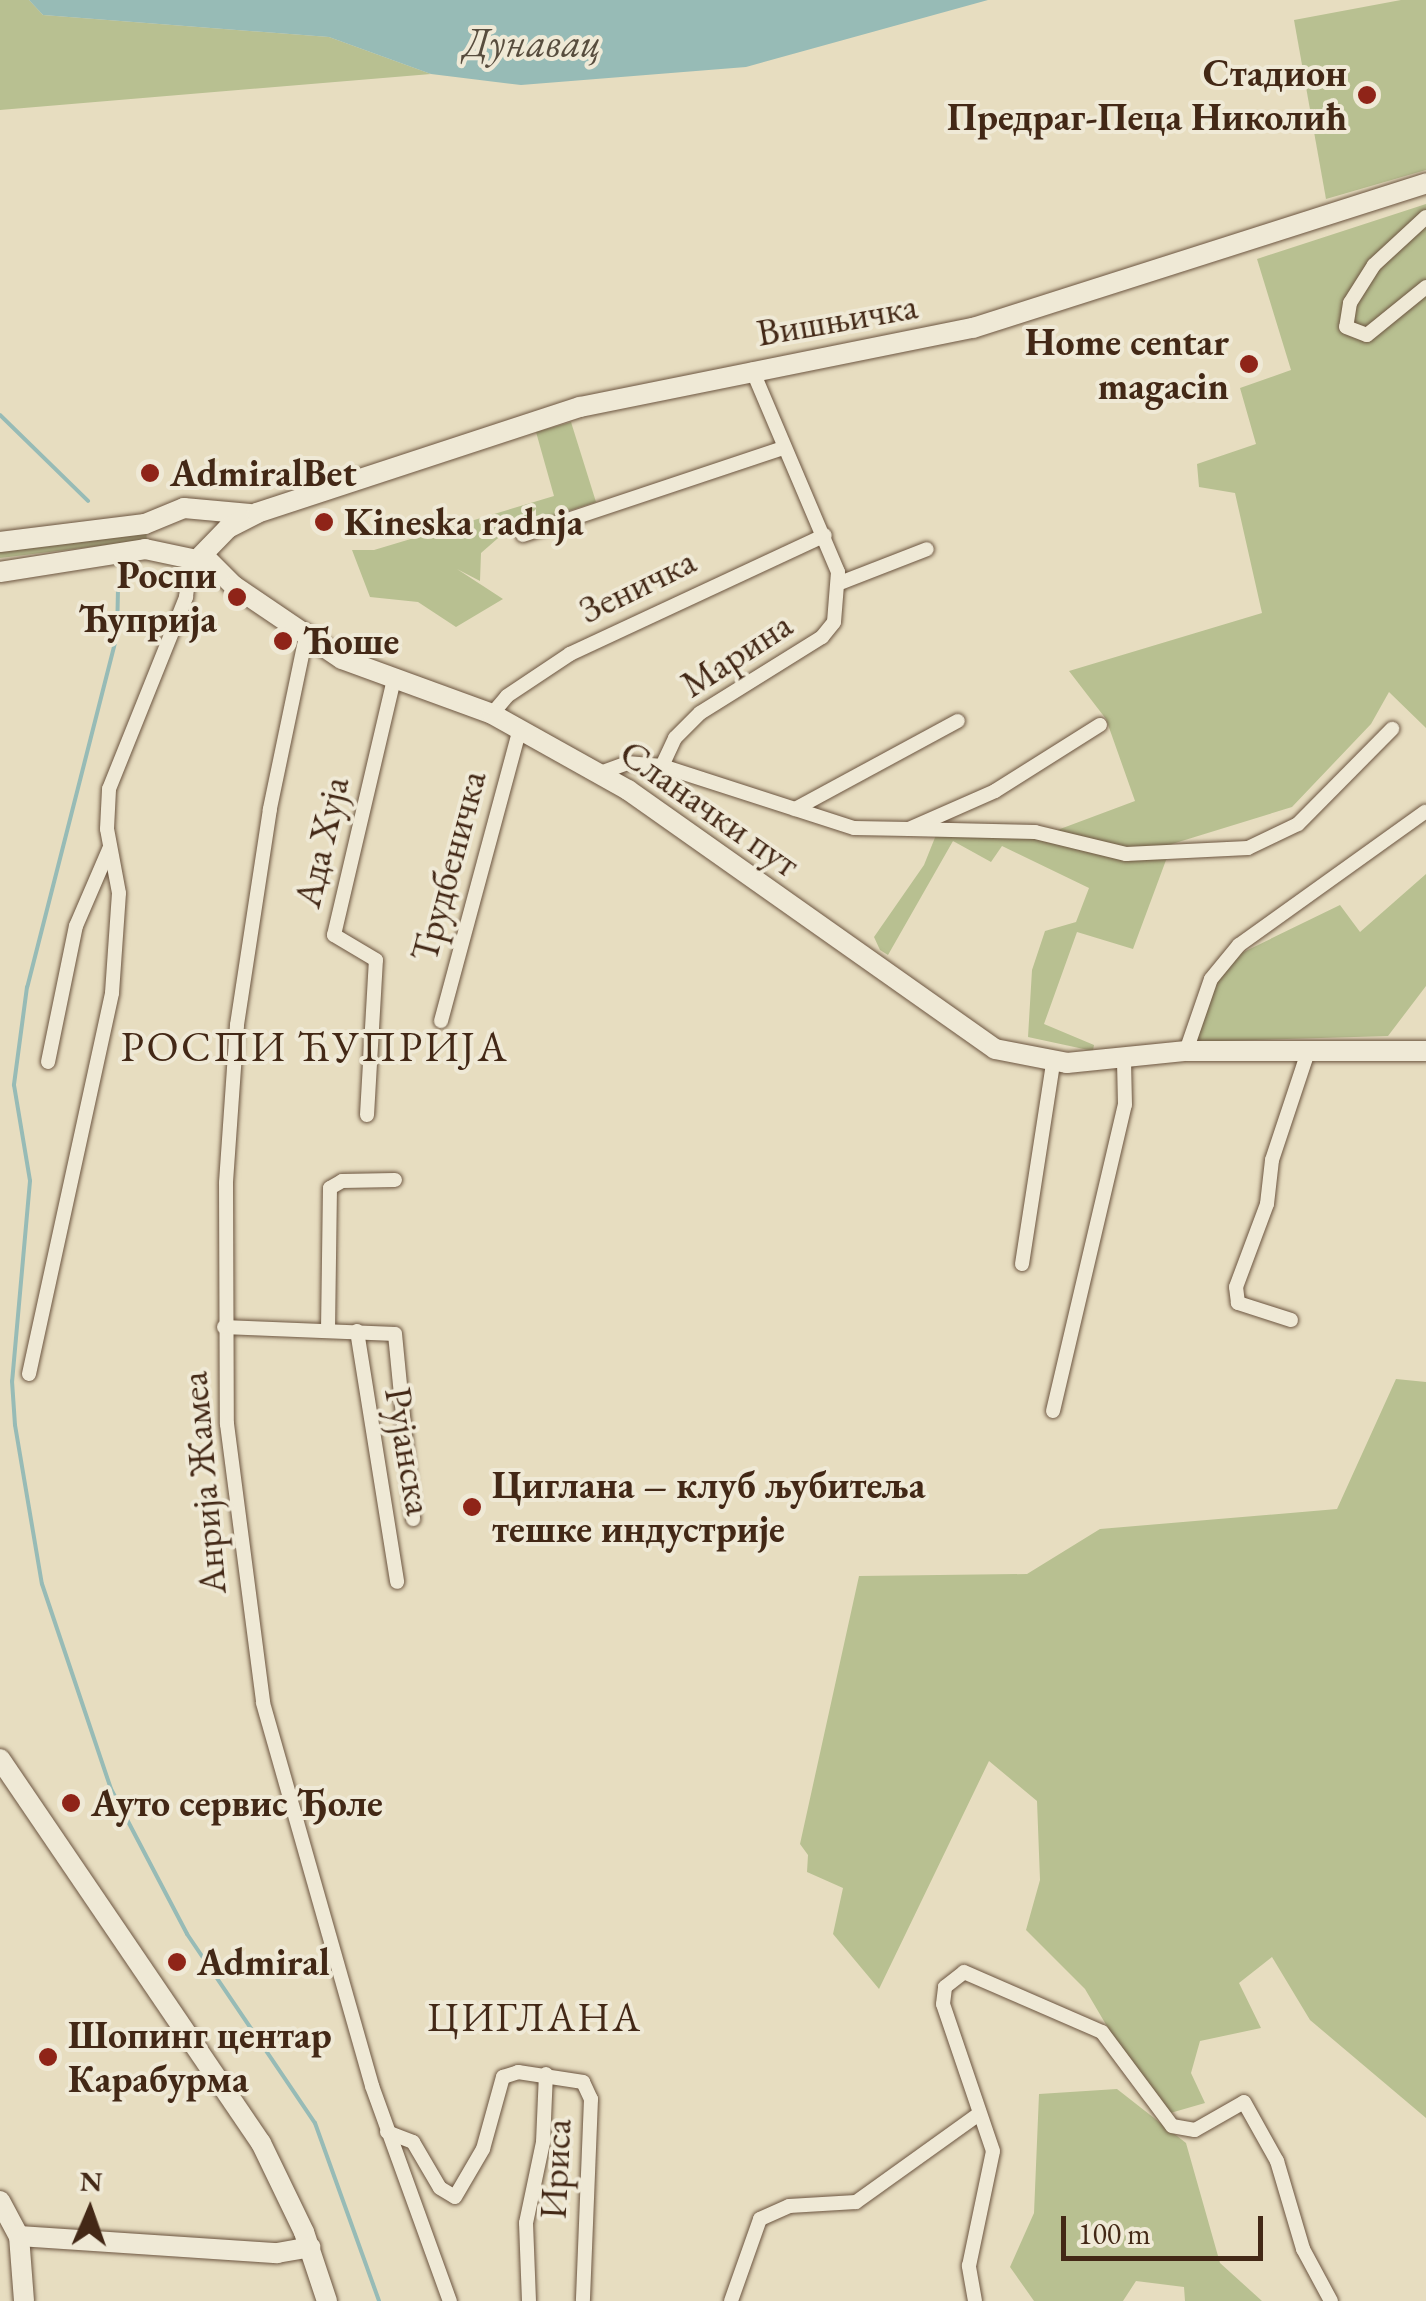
<!DOCTYPE html>
<html>
<head>
<meta charset="utf-8">
<style>
	body { margin:0 }
	#map { position:relative; width:1426px; height:2301px; overflow:hidden; background:#e7ddc0; font-family:"EB Garamond",serif }
	div>[style] { position:absolute }
	.green>* { inset:0; background:#b8c091; transform-origin:0 0 }
	.water>* { inset:0; background:#97bbb6 }
	.stream>* { height:4px; margin:-2px; padding:0 2px; transform-origin:2px; border-radius:2px; background:#97bbb6 }
	.roads { filter:drop-shadow(0 0 2px #6c5540) drop-shadow(0 0 2px #6c5540) }
	.street>* { height:14px; margin:-7px; padding:0 7px; transform-origin:7px; border-radius:7px; background:#efe9d6 }
	.secondary>* { height:20px; margin:-10px; padding:0 10px; transform-origin:10px; border-radius:10px; background:#efe9d6 }
	.dots>* { width:28px; height:28px; translate:-50% -50%; box-sizing:border-box; border:5px solid #efe9d6; border-radius:50% }
	span { translate:-50% -50%; white-space:nowrap; text-align:center; line-height:1.15; -webkit-text-stroke:8px #efe9d6; paint-order:stroke }
	.poi-label { font-size:38px; color:#432816; font-weight:700 }
	.right { translate:-100% -50%; text-align:right }
	.left { translate:0 -50%; text-align:left }
	.street-label { font-size:38px; color:#432816 }
	.water-label { font-size:40px; color:#584d3e; font-style:italic }
	.neighbourhood-label { font-size:40px; color:#432816; letter-spacing:2.5px }
	.quarter-label { font-size:42px; color:#432816; letter-spacing:2.5px }
	.north { position:absolute; left:40px; top:2161px; width:100px; height:100px; -webkit-text-stroke:8px #efe9d6; paint-order:stroke; rotate:2deg; font-size:28px; font-weight:700; line-height:40px; text-align:center; color:#432816 }
	.north::after { content:''; display:block; margin:auto; width:35px; height:45px; background:#432816; clip-path:polygon(50% 0,100% 100%,50% 72%,0 100%) }
	.scale { position:absolute; left:1061px; top:2216px; width:202px; height:45px; box-sizing:border-box; border:5px solid #432816; border-top:0; padding-left:12px; font-size:30px; line-height:35px; white-space:nowrap; color:#432816; -webkit-text-stroke:8px #efe9d6; paint-order:stroke }
</style>
</head>
<body>
<div id="map">
	<div class="green">
		<i style="clip-path:polygon(0 0,29px 0,43px 15px,329px 37px,431px 74px,0 110px)"></i>
		<i style="clip-path:polygon(1401px 0,1426px 0,1426px 170px,1326px 199px,1294px 20px)"></i>
		<i style="clip-path:polygon(1426px 204px,1426px 728px,1389px 692px,1371px 724px,1292px 807px,1172px 844px,1133px 949px,1077px 932px,1044px 1024px,1094px 1045px,1093px 1051px,1028px 1037px,1032px 970px,1045px 931px,1076px 922px,1089px 888px,1002px 846px,991px 862px,953px 841px,888px 955px,880px 950px,874px 937px,924px 865px,936px 835px,1036px 838px,1135px 801px,1106px 719px,1069px 671px,1262px 613px,1235px 493px,1199px 487px,1197px 464px,1256px 444px,1240px 388px,1291px 370px,1257px 259px)"></i>
		<i style="clip-path:polygon(571px 422px,596px 502px,505px 532px,481px 553px,480px 581px,457px 569px,503px 599px,456px 627px,418px 602px,370px 597px,352px 550px,374px 550px,554px 496px,536px 432px)"></i>
		<i style="left:146px;top:532px;width:8px;height:148px;rotate:83deg"></i>
		<i style="clip-path:polygon(1426px 874px,1426px 986px,1388px 1036px,1186px 1042px,1223px 962px,1340px 905px,1360px 932px)"></i>
		<i style="clip-path:polygon(1396px 1379px,1426px 1382px,1426px 2118px,1310px 2020px,1272px 1957px,1239px 1983px,1261px 2028px,1200px 2041px,1191px 2073px,1205px 2103px,1160px 2116px,1085px 1989px,1026px 1930px,1040px 1880px,1037px 1801px,989px 1761px,879px 1989px,833px 1934px,843px 1888px,807px 1872px,808px 1855px,800px 1844px,859px 1576px,1027px 1574px,1100px 1529px,1337px 1509px)"></i>
		<i style="clip-path:polygon(1117px 2089px,1186px 2143px,1220px 2263px,1262px 2301px,1185px 2301px,1184px 2287px,1136px 2281px,1123px 2301px,1034px 2301px,1010px 2267px,1034px 2213px,1039px 2094px)"></i>
	</div>
	<div class="water">
		<i style="clip-path:polygon(29px 0,988px 0,746px 67px,521px 85px,431px 74px,329px 37px,43px 15px)"></i>
	</div>
	<div class="stream">
		<i style="left:0;top:415px;width:123px;rotate:44.3deg"></i>
		<i style="left:118px;top:589px;width:46px;rotate:91.2deg"></i>
		<i style="left:117px;top:635px;width:363px;rotate:104.3deg"></i>
		<i style="left:27px;top:987px;width:99px;rotate:97.6deg"></i>
		<i style="left:14px;top:1085px;width:97px;rotate:80.5deg"></i>
		<i style="left:30px;top:1181px;width:201px;rotate:95.1deg"></i>
		<i style="left:12px;top:1381px;width:44px;rotate:86.1deg"></i>
		<i style="left:15px;top:1425px;width:161px;rotate:80.4deg"></i>
		<i style="left:42px;top:1584px;width:216px;rotate:71.4deg"></i>
		<i style="left:111px;top:1789px;width:164px;rotate:62.3deg"></i>
		<i style="left:187px;top:1934px;width:228px;rotate:55.9deg"></i>
		<i style="left:315px;top:2123px;width:189px;rotate:70.2deg"></i>
	</div>
	<div class="roads">
		<div class="street">
			<i style="left:1426px;top:217px;width:71px;rotate:137.3deg"></i>
			<i style="left:1374px;top:265px;width:45px;rotate:122.3deg"></i>
			<i style="left:1350px;top:303px;width:24px;rotate:99deg"></i>
			<i style="left:1346px;top:327px;width:22px;rotate:21deg"></i>
			<i style="left:1367px;top:335px;width:76px;rotate:-39.1deg"></i>
			<i style="left:523px;top:535px;width:274px;rotate:-18.5deg"></i>
			<i style="left:840px;top:583px;width:93px;rotate:-21.3deg"></i>
			<i style="left:306px;top:636px;width:177px;rotate:101.8deg"></i>
			<i style="left:270px;top:809px;width:219px;rotate:98.7deg"></i>
			<i style="left:237px;top:1025px;width:158px;rotate:94deg"></i>
			<i style="left:226px;top:1183px;width:241px;rotate:89.8deg"></i>
			<i style="left:227px;top:1424px;width:281px;rotate:82.6deg"></i>
			<i style="left:263px;top:1703px;width:398px;rotate:74.1deg"></i>
			<i style="left:372px;top:2086px;width:229px;rotate:70.1deg"></i>
			<i style="left:492px;top:714px;width:23px;rotate:-50deg"></i>
			<i style="left:507px;top:696px;width:76px;rotate:-33.7deg"></i>
			<i style="left:570px;top:654px;width:281px;rotate:-25deg"></i>
			<i style="left:662px;top:766px;width:202px;rotate:17.9deg"></i>
			<i style="left:854px;top:828px;width:55px;rotate:1deg"></i>
			<i style="left:909px;top:829px;width:94px;rotate:-23.8deg"></i>
			<i style="left:995px;top:791px;width:124px;rotate:-32.2deg"></i>
			<i style="left:600px;top:773px;width:29px;rotate:-20deg"></i>
			<i style="left:627px;top:763px;width:35px;rotate:5deg"></i>
			<i style="left:662px;top:766px;width:31px;rotate:-65deg"></i>
			<i style="left:675px;top:738px;width:35px;rotate:-45deg"></i>
			<i style="left:700px;top:713px;width:144px;rotate:-31.9deg"></i>
			<i style="left:822px;top:637px;width:19px;rotate:-51deg"></i>
			<i style="left:834px;top:622px;width:50px;rotate:-85.4deg"></i>
			<i style="left:838px;top:572px;width:220px;rotate:-113deg"></i>
			<i style="left:795px;top:809px;width:185px;rotate:-28.4deg"></i>
			<i style="left:909px;top:829px;width:126px;rotate:1.4deg"></i>
			<i style="left:1035px;top:832px;width:94px;rotate:13.6deg"></i>
			<i style="left:1126px;top:854px;width:122px;rotate:-2.8deg"></i>
			<i style="left:1248px;top:848px;width:55px;rotate:-25.6deg"></i>
			<i style="left:1298px;top:824px;width:134px;rotate:-45.3deg"></i>
			<i style="left:441px;top:1021px;width:303px;rotate:-74.9deg"></i>
			<i style="left:1186px;top:1051px;width:76px;rotate:-70.9deg"></i>
			<i style="left:1211px;top:979px;width:44px;rotate:-50.5deg"></i>
			<i style="left:1239px;top:945px;width:229px;rotate:-35.6deg"></i>
			<i style="left:48px;top:1062px;width:139px;rotate:-78.4deg"></i>
			<i style="left:76px;top:926px;width:86px;rotate:-66.7deg"></i>
			<i style="left:367px;top:1115px;width:155px;rotate:-86.7deg"></i>
			<i style="left:376px;top:960px;width:49px;rotate:-149.2deg"></i>
			<i style="left:334px;top:935px;width:262px;rotate:-76.8deg"></i>
			<i style="left:1022px;top:1264px;width:203px;rotate:-81.2deg"></i>
			<i style="left:1291px;top:1320px;width:56px;rotate:-162.2deg"></i>
			<i style="left:1238px;top:1303px;width:16px;rotate:-97deg"></i>
			<i style="left:1236px;top:1287px;width:89px;rotate:-69.5deg"></i>
			<i style="left:1267px;top:1204px;width:44px;rotate:-83.5deg"></i>
			<i style="left:1272px;top:1160px;width:117px;rotate:-71.6deg"></i>
			<i style="left:224px;top:1327px;width:171px;rotate:2.3deg"></i>
			<i style="left:395px;top:1334px;width:186px;rotate:84.4deg"></i>
			<i style="left:328px;top:1330px;width:142px;rotate:-89.2deg"></i>
			<i style="left:330px;top:1188px;width:14px;rotate:-30deg"></i>
			<i style="left:342px;top:1181px;width:53px;rotate:-1.1deg"></i>
			<i style="left:357px;top:1331px;width:254px;rotate:80.9deg"></i>
			<i style="left:29px;top:1374px;width:390px;rotate:-77.7deg"></i>
			<i style="left:112px;top:993px;width:100px;rotate:-86deg"></i>
			<i style="left:119px;top:893px;width:65px;rotate:-100.6deg"></i>
			<i style="left:107px;top:829px;width:40px;rotate:-87.1deg"></i>
			<i style="left:109px;top:789px;width:207px;rotate:-68.1deg"></i>
			<i style="left:186px;top:597px;width:35px;rotate:-83deg"></i>
			<i style="left:1053px;top:1411px;width:314px;rotate:-76.8deg"></i>
			<i style="left:1125px;top:1105px;width:44px;rotate:-91.3deg"></i>
			<i style="left:387px;top:2132px;width:28px;rotate:21deg"></i>
			<i style="left:413px;top:2142px;width:53px;rotate:59.6deg"></i>
			<i style="left:440px;top:2188px;width:17px;rotate:31deg"></i>
			<i style="left:455px;top:2197px;width:56px;rotate:-59.7deg"></i>
			<i style="left:483px;top:2149px;width:75px;rotate:-74.5deg"></i>
			<i style="left:503px;top:2077px;width:16px;rotate:-18deg"></i>
			<i style="left:518px;top:2072px;width:66px;rotate:8.7deg"></i>
			<i style="left:583px;top:2082px;width:19px;rotate:65deg"></i>
			<i style="left:591px;top:2099px;width:202px;rotate:92.3deg"></i>
			<i style="left:529px;top:2301px;width:78px;rotate:-92.2deg"></i>
			<i style="left:526px;top:2223px;width:83px;rotate:-78.1deg"></i>
			<i style="left:543px;top:2142px;width:68px;rotate:-87.5deg"></i>
			<i style="left:731px;top:2301px;width:87px;rotate:-70.5deg"></i>
			<i style="left:760px;top:2219px;width:32px;rotate:-24deg"></i>
			<i style="left:789px;top:2206px;width:67px;rotate:-3.4deg"></i>
			<i style="left:856px;top:2202px;width:151px;rotate:-35.6deg"></i>
			<i style="left:975px;top:2301px;width:36px;rotate:-100deg"></i>
			<i style="left:969px;top:2266px;width:117px;rotate:-78.2deg"></i>
			<i style="left:993px;top:2151px;width:155px;rotate:-108.8deg"></i>
			<i style="left:943px;top:2004px;width:17px;rotate:-83deg"></i>
			<i style="left:945px;top:1987px;width:24px;rotate:-38deg"></i>
			<i style="left:964px;top:1972px;width:150px;rotate:23.5deg"></i>
			<i style="left:1102px;top:2032px;width:117px;rotate:53.3deg"></i>
			<i style="left:1172px;top:2126px;width:23px;rotate:10deg"></i>
			<i style="left:1195px;top:2130px;width:56px;rotate:-29.7deg"></i>
			<i style="left:1244px;top:2102px;width:68px;rotate:60.8deg"></i>
			<i style="left:1277px;top:2161px;width:92px;rotate:73.5deg"></i>
			<i style="left:1303px;top:2249px;width:59px;rotate:61.7deg"></i>
		</div>
		<div class="secondary">
			<i style="left:0;top:542px;width:146px;rotate:-7.1deg"></i>
			<i style="left:145px;top:524px;width:42px;rotate:-22.3deg"></i>
			<i style="left:184px;top:508px;width:66px;rotate:5.2deg"></i>
			<i style="left:204px;top:556px;width:42px;rotate:45deg"></i>
			<i style="left:234px;top:586px;width:130px;rotate:34.1deg"></i>
			<i style="left:342px;top:659px;width:160px;rotate:20.1deg"></i>
			<i style="left:492px;top:714px;width:156px;rotate:29.2deg"></i>
			<i style="left:628px;top:790px;width:449px;rotate:35.2deg"></i>
			<i style="left:995px;top:1049px;width:73px;rotate:11deg"></i>
			<i style="left:1067px;top:1063px;width:120px;rotate:-5.8deg"></i>
			<i style="left:1186px;top:1051px;width:240px"></i>
			<i style="left:0;top:572px;width:147px;rotate:-9deg"></i>
			<i style="left:145px;top:549px;width:53px;rotate:11.9deg"></i>
			<i style="left:197px;top:560px;width:45px;rotate:-45.9deg"></i>
			<i style="left:228px;top:528px;width:33px;rotate:-27deg"></i>
			<i style="left:257px;top:513px;width:340px;rotate:-18.2deg"></i>
			<i style="left:580px;top:407px;width:401px;rotate:-11.4deg"></i>
			<i style="left:973px;top:328px;width:476px;rotate:-17.7deg"></i>
			<i style="left:0;top:1759px;width:464px;rotate:55.8deg"></i>
			<i style="left:261px;top:2143px;width:99px;rotate:64.2deg"></i>
			<i style="left:304px;top:2232px;width:73px;rotate:71.6deg"></i>
			<i style="left:0;top:2201px;width:40px;rotate:62deg"></i>
			<i style="left:19px;top:2236px;width:65px;rotate:85.6deg"></i>
			<i style="left:19px;top:2236px;width:259px;rotate:3.8deg"></i>
			<i style="left:277px;top:2253px;width:34px;rotate:-10deg"></i>
		</div>
	</div>
	<div class="dots">
		<i style="left:1367px;top:95px;background:#8f2418"></i>
		<i style="left:1249px;top:364px;background:#8f2418"></i>
		<i style="left:150px;top:473px;background:#8f2418"></i>
		<i style="left:324px;top:522px;background:#8f2418"></i>
		<i style="left:237px;top:597px;background:#8f2418"></i>
		<i style="left:283px;top:641px;background:#8f2418"></i>
		<i style="left:472px;top:1507px;background:#8f2418"></i>
		<i style="left:71px;top:1803px;background:#8f2418"></i>
		<i style="left:177px;top:1962px;background:#8f2418"></i>
		<i style="left:48px;top:2057px;background:#8f2418"></i>
	</div>
	<div class="poi-label">
		<span class="right" style="left:1347px;top:95px">Стадион<br>Предраг-Пеца Николић</span>
		<span class="right" style="left:1229px;top:364px">Home centar<br>magacin</span>
		<span class="left" style="left:170px;top:473px">AdmiralBet</span>
		<span class="left" style="left:344px;top:522px">Kineska radnja</span>
		<span class="right" style="left:217px;top:597px">Роспи<br>Ћуприја</span>
		<span class="left" style="left:303px;top:641px">Ћоше</span>
		<span class="left" style="left:492px;top:1507px">Циглана – клуб љубитеља<br>тешке индустрије</span>
		<span class="left" style="left:91px;top:1803px">Ауто сервис Ђоле</span>
		<span class="left" style="left:197px;top:1962px">Admiral</span>
		<span class="left" style="left:68px;top:2057px">Шопинг центар<br>Карабурма</span>
	</div>
	<div class="street-label">
		<span style="left:837px;top:319px;rotate:-10deg">Вишњичка</span>
		<span style="left:637px;top:585px;rotate:-26deg">Зеничка</span>
		<span style="left:736px;top:654px;rotate:-33deg">Марина</span>
		<span style="left:710px;top:808px;rotate:35deg">Сланачки пут</span>
		<span style="left:321px;top:842px;rotate:-77deg">Ада Хуја</span>
		<span style="left:448px;top:866px;rotate:-75deg">Трудбеничка</span>
		<span style="left:409px;top:1451px;rotate:80deg">Рујанска</span>
		<span style="left:203px;top:1483px;rotate:-95deg">Анрија Жамеа</span>
		<span style="left:555px;top:2169px;rotate:-87deg">Ириса</span>
	</div>
	<div class="water-label">
		<span style="left:532px;top:42px">Дунавац</span>
	</div>
	<div class="neighbourhood-label">
		<span style="left:535px;top:2017px">ЦИГЛАНА</span>
	</div>
	<div class="quarter-label">
		<span style="left:315px;top:1047px">РОСПИ ЋУПРИЈА</span>
	</div>
	<div class="north">N</div>
	<div class="scale">100 m</div>
</div>
</body>
</html>
